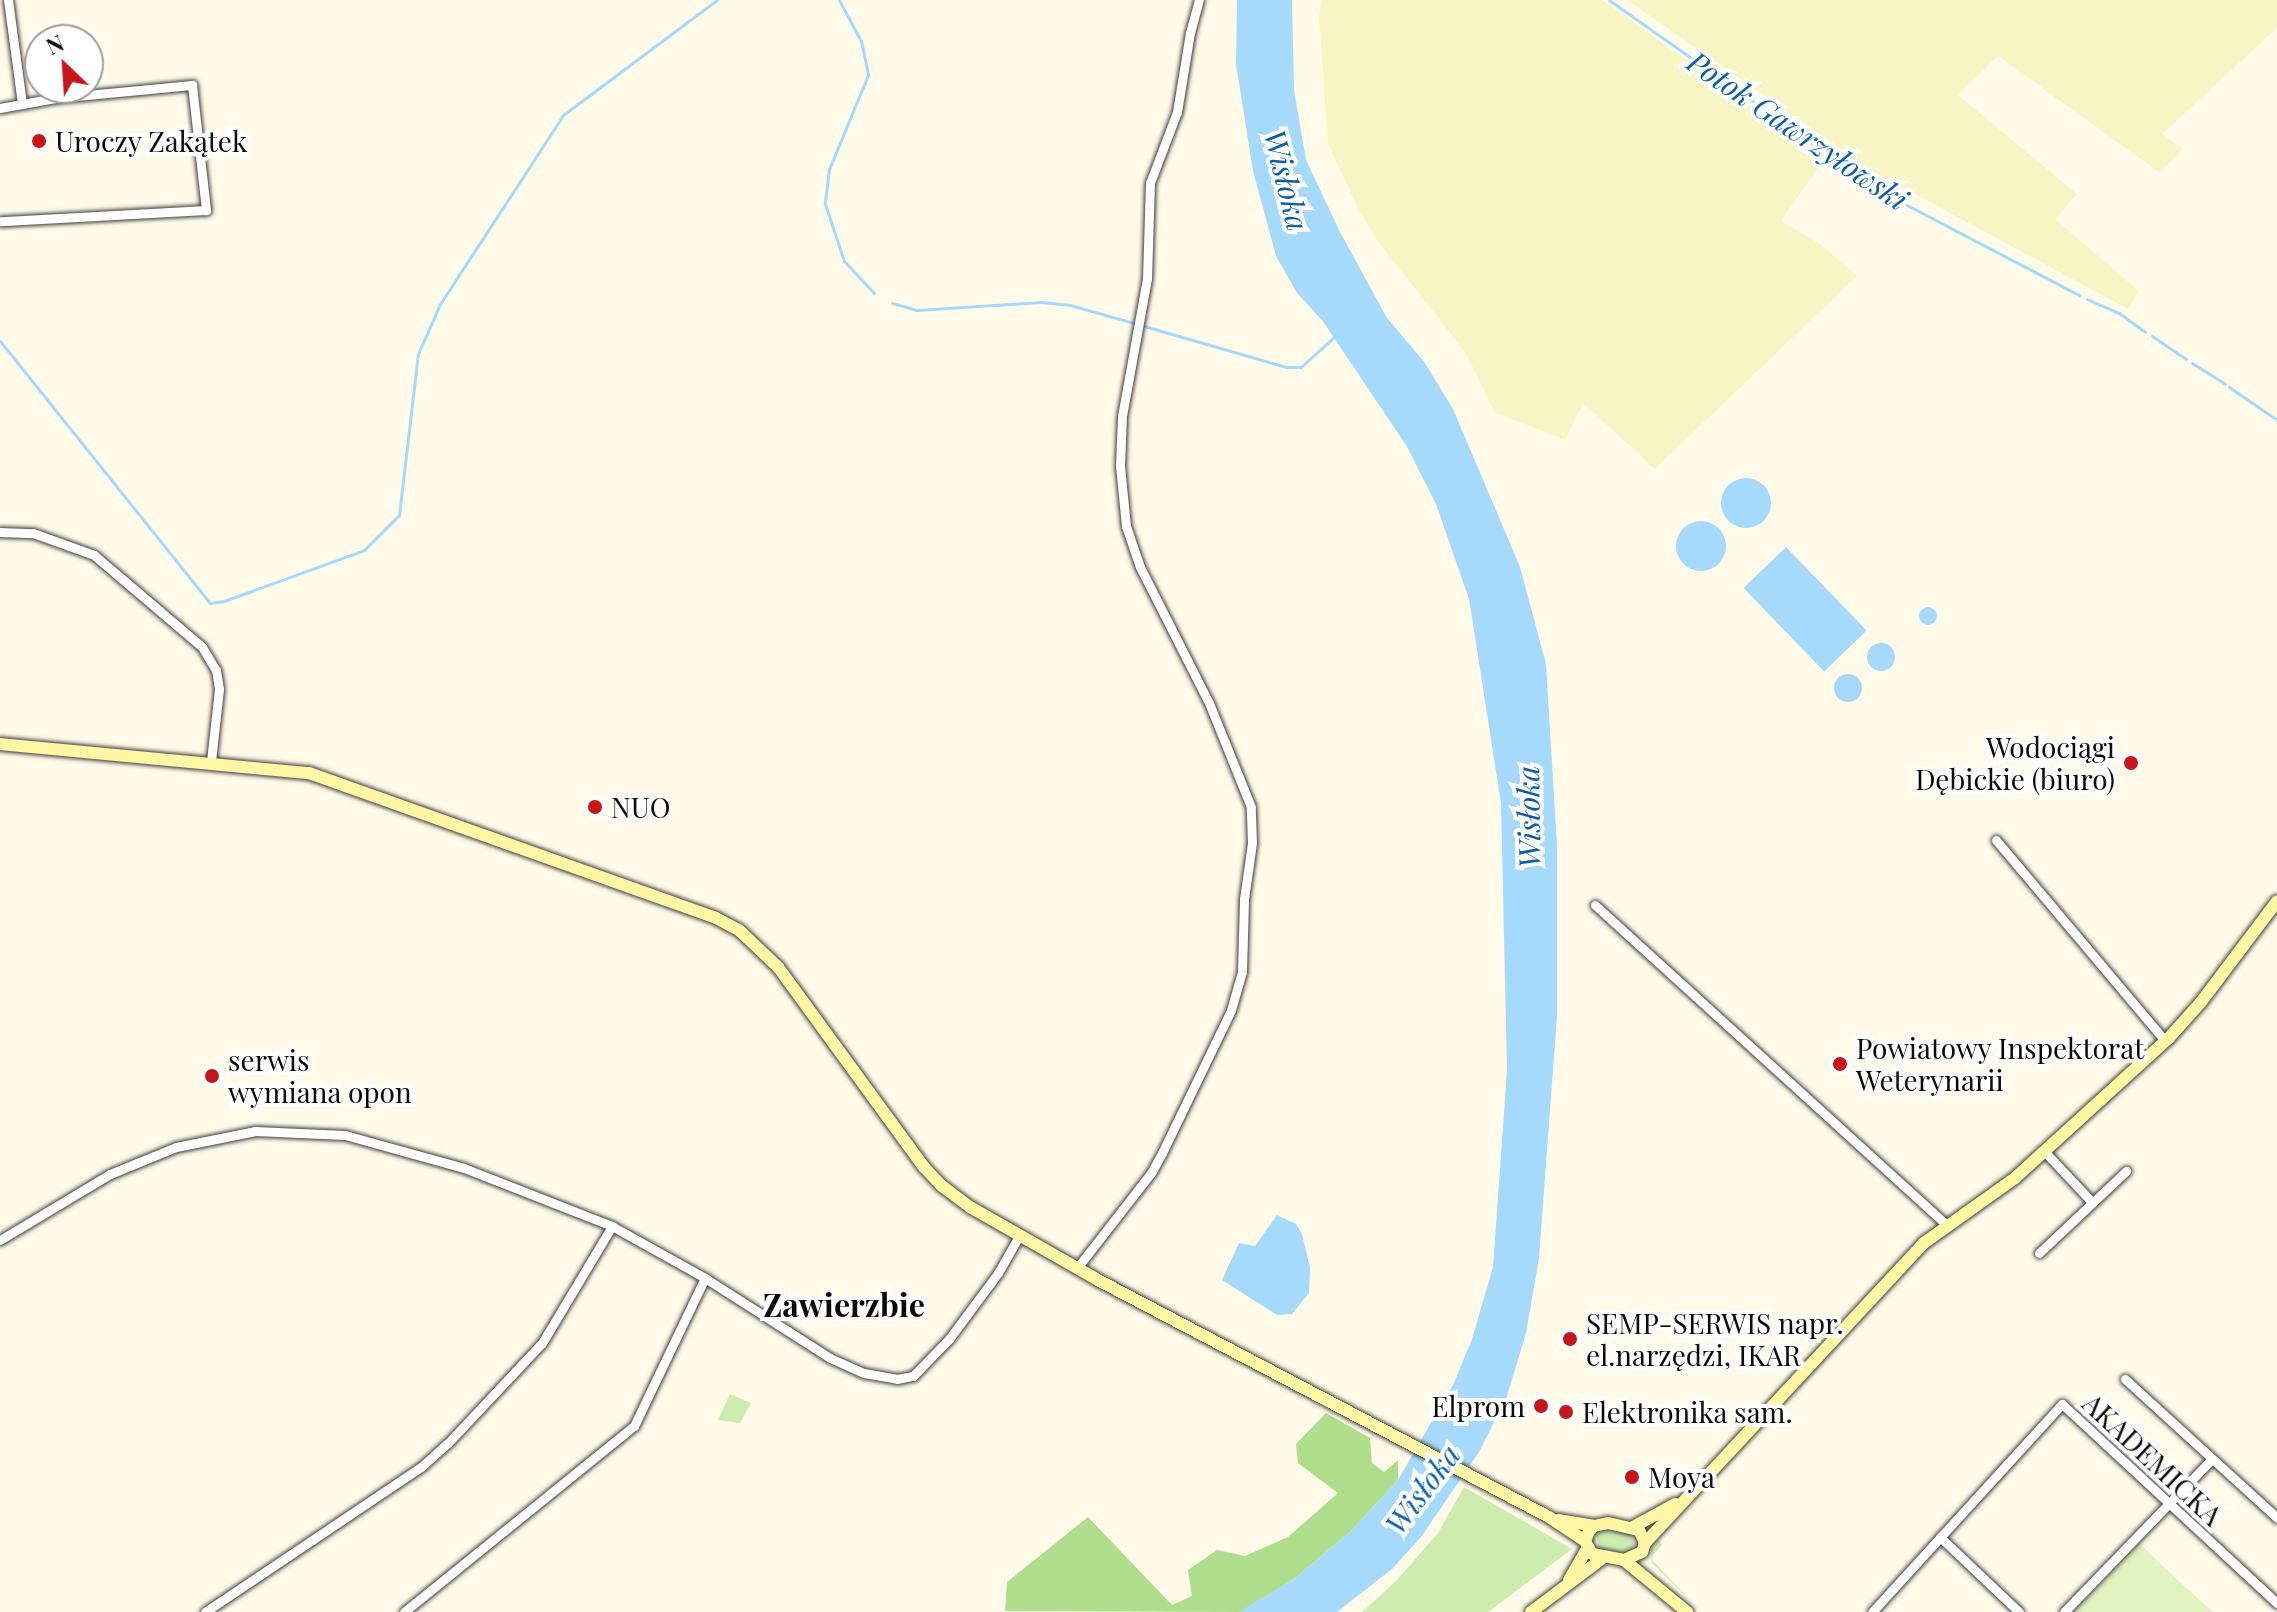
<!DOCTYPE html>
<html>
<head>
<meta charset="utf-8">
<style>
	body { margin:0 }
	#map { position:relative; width:2277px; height:1612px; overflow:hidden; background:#fffbe8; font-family:"Playfair Display",serif }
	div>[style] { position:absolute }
	.farmland>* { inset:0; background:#f8f5c5 }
	.green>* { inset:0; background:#cdedae }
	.forest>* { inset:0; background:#afdf8c }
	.pitch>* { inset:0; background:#e0f3c1 }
	.water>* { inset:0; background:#a6dafd; transform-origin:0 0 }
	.round { border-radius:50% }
	.stream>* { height:3px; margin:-1.5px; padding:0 1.5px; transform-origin:1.5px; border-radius:1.5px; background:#a6dafd }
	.roads { filter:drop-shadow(0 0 2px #3d3d3d) drop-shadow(0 0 2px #3d3d3d) }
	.street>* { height:9px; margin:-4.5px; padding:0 4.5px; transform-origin:4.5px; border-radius:4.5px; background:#fff }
	.secondary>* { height:12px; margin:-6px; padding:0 6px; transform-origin:6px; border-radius:6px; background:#fff7a3 }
	.dots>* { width:22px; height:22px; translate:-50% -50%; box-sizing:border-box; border:4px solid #fff; border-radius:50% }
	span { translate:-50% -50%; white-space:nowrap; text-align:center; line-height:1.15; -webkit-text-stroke:8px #fff; paint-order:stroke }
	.poi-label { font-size:28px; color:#0a0a0a }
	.left { translate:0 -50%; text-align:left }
	.right { translate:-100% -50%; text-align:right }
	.street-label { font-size:28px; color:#0a0a0a }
	.water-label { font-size:30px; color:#095ea7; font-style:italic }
	.quarter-label { font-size:32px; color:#0a0a0a; font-weight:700 }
	.north { position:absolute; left:24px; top:24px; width:80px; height:80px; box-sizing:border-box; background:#fff; border:2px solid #9d9d9d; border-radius:50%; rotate:335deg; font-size:22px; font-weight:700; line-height:32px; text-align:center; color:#0a0a0a }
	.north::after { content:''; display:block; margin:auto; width:28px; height:36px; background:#c71619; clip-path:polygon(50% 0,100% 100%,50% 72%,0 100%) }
</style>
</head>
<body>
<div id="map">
	<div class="farmland">
		<i style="clip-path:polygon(1321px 0,1602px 0,1825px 158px,1781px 221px,1820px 244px,1857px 276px,1655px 469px,1583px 403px,1565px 440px,1494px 412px,1466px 353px,1379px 243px,1359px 211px,1328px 143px,1319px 17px)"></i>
		<i style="clip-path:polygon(1627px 0,2277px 0,2277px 28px,2162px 134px,2183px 149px,2160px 173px,1998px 56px,1958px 95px,2077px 194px,2055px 219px,2139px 291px,2128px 309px,1876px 173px)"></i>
	</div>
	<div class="green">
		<i style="clip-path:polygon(730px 1394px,751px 1403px,740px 1423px,718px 1420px)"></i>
		<i style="clip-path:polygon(1464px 1487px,1572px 1549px,1488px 1612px,1362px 1612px,1396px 1581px,1438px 1533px)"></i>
		<i style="clip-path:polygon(1603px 1530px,1630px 1534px,1634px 1542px,1632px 1550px,1625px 1553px,1599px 1549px,1596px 1535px)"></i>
		<i style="clip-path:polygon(1658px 1539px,1662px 1545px,1652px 1556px,1653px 1561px,1691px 1601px,1652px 1563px,1651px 1549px)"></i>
	</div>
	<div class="forest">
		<i style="clip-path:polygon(1326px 1413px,1370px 1438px,1372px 1463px,1384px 1472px,1398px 1460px,1398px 1480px,1351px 1531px,1294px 1579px,1240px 1612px,1005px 1611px,1007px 1582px,1088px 1517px,1172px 1605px,1192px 1596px,1188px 1570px,1217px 1550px,1245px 1556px,1288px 1537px,1338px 1493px,1298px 1463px,1296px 1444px)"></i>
	</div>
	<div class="pitch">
		<i style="clip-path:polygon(2140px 1544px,2171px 1574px,2213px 1612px,2073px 1612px)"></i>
	</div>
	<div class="water">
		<i style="clip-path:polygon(1237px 0,1292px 0,1294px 90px,1306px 160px,1340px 232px,1387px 318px,1425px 363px,1453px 409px,1520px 567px,1546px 664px,1557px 846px,1557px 1016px,1539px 1258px,1526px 1333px,1507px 1396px,1479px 1452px,1421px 1537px,1392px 1569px,1337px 1612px,1239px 1612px,1294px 1579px,1351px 1531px,1398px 1480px,1454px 1383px,1472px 1339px,1493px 1267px,1507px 1070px,1501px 803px,1469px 599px,1436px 504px,1406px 445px,1322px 320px,1297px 293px,1276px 256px,1253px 171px,1236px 64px)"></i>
		<i class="round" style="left:1721px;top:478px;width:50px;height:50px"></i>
		<i class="round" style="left:1676px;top:521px;width:50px;height:50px"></i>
		<i style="left:1786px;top:547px;width:116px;height:59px;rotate:46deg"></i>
		<i class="round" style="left:1919px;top:607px;width:18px;height:18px"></i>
		<i class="round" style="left:1867px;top:643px;width:28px;height:28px"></i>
		<i class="round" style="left:1834px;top:674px;width:28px;height:28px"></i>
		<i style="clip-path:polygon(1277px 1215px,1296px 1224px,1302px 1234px,1310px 1268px,1309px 1293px,1292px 1314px,1277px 1315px,1222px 1280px,1239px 1243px,1255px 1246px)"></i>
	</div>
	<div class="stream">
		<i style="left:839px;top:0;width:47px;rotate:61.8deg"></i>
		<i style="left:861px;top:41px;width:35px;rotate:78deg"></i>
		<i style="left:868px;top:75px;width:102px;rotate:112.5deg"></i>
		<i style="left:829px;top:169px;width:35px;rotate:97deg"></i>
		<i style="left:825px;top:204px;width:60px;rotate:71.6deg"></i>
		<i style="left:844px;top:261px;width:44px;rotate:46.8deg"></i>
		<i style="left:1609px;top:0;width:332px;rotate:35.2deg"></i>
		<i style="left:1880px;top:191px;width:225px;rotate:27.6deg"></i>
		<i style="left:2087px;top:299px;width:35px;rotate:24deg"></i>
		<i style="left:2119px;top:313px;width:32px;rotate:36deg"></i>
		<i style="left:892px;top:303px;width:26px;rotate:16deg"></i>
		<i style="left:917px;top:310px;width:125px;rotate:-3.7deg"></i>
		<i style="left:1042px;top:302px;width:28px;rotate:6deg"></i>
		<i style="left:1070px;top:305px;width:66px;rotate:15.7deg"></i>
		<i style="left:1144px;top:326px;width:148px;rotate:16.1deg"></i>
		<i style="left:1286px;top:367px;width:15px"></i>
		<i style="left:1301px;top:367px;width:45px;rotate:-42.3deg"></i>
		<i style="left:2152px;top:336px;width:41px;rotate:34.1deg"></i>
		<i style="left:0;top:341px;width:336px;rotate:51.3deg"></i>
		<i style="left:210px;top:603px;width:14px;rotate:-8deg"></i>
		<i style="left:224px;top:601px;width:149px;rotate:-20deg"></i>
		<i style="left:364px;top:550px;width:49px;rotate:-45deg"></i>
		<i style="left:399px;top:515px;width:162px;rotate:-83.3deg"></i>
		<i style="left:418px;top:354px;width:55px;rotate:-66.3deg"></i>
		<i style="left:440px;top:304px;width:225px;rotate:-56.9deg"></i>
		<i style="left:563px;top:115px;width:192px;rotate:-36.8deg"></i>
		<i style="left:2192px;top:363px;width:39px;rotate:32deg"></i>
		<i style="left:2229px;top:387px;width:58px;rotate:34.5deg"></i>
	</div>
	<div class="roads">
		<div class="street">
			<i style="left:8px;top:0;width:105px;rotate:82.3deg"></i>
			<i style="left:0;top:108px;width:56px;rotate:-10.3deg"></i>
			<i style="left:55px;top:98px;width:138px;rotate:-5.4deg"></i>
			<i style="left:192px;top:85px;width:126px;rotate:83.6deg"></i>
			<i style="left:206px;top:210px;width:206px;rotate:176.9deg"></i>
			<i style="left:0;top:532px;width:33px;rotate:2deg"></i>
			<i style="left:33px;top:533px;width:65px;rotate:19.8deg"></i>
			<i style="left:94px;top:555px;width:142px;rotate:40.4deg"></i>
			<i style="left:202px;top:647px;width:27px;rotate:59deg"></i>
			<i style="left:216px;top:670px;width:19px;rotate:81deg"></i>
			<i style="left:219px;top:689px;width:73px;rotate:96.3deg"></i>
			<i style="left:1996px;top:840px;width:263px;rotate:49.9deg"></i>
			<i style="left:1595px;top:905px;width:474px;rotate:42.3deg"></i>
			<i style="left:2045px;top:1152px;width:69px;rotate:46.8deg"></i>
			<i style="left:0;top:1240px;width:128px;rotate:-31deg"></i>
			<i style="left:110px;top:1174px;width:71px;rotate:-22.2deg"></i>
			<i style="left:176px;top:1147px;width:81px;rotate:-11.4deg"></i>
			<i style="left:255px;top:1131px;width:90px;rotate:2.5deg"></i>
			<i style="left:345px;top:1135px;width:123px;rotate:15.5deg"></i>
			<i style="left:464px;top:1168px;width:159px;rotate:21.4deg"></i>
			<i style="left:612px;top:1226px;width:107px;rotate:29.2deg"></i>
			<i style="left:705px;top:1278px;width:148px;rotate:32.6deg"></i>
			<i style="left:830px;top:1358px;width:37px;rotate:24deg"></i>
			<i style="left:864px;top:1373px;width:34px;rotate:10deg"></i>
			<i style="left:897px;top:1379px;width:16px;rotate:-11deg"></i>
			<i style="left:913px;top:1376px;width:52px;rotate:-45.8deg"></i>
			<i style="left:949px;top:1339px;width:82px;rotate:-53.4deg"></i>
			<i style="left:998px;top:1273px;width:43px;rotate:-60.4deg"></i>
			<i style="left:2039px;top:1253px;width:120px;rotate:-43.3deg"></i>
			<i style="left:1077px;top:1268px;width:120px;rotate:-52.1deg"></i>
			<i style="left:1151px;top:1173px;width:23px;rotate:-61deg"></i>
			<i style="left:1162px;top:1153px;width:159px;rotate:-64.2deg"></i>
			<i style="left:1231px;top:1010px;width:40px;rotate:-74deg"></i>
			<i style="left:1242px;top:972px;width:73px;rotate:-88.4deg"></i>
			<i style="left:1244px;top:899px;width:57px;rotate:-81.9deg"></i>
			<i style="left:1252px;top:843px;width:36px;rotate:-92deg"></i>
			<i style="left:1251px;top:807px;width:112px;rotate:-112deg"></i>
			<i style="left:1209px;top:703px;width:153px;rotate:-116.9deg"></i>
			<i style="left:1140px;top:567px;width:43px;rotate:-108.9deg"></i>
			<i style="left:1126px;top:526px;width:60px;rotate:-95.7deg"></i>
			<i style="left:1120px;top:466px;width:50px;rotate:-87.7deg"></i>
			<i style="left:1122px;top:416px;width:140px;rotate:-79.7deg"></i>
			<i style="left:1147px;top:278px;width:95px;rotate:-88.2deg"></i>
			<i style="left:1150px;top:183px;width:76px;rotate:-69.2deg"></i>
			<i style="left:1177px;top:112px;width:80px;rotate:-80.7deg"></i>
			<i style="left:1190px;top:33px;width:34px;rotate:-75deg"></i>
			<i style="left:2125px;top:1379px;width:206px;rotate:42.4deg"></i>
			<i style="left:1940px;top:1537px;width:109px;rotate:43.5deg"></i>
			<i style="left:205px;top:1612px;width:260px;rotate:-33.9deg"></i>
			<i style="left:421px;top:1467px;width:36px;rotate:-42deg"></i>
			<i style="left:448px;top:1443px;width:137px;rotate:-46.8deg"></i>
			<i style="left:542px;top:1343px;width:136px;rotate:-59.1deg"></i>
			<i style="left:404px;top:1612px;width:296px;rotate:-39deg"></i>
			<i style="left:634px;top:1426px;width:164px;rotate:-64.4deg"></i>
			<i style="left:1872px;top:1612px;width:282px;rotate:-47.6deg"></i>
			<i style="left:2062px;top:1404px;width:293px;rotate:42.8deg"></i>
			<i style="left:2064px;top:1612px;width:213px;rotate:-46deg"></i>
		</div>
		<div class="secondary">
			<i style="left:0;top:744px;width:310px;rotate:5.4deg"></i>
			<i style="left:309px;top:773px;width:432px;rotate:19.6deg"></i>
			<i style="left:716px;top:918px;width:26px;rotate:28deg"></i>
			<i style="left:739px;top:930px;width:54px;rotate:43.5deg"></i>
			<i style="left:778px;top:967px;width:248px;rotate:53.9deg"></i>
			<i style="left:924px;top:1167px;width:26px;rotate:47deg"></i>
			<i style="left:942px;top:1186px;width:35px;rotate:37deg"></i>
			<i style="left:970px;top:1207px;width:145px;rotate:29.7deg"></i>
			<i style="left:1096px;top:1279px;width:512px;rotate:27.72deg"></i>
			<i style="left:1549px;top:1517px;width:43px;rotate:33.7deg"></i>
			<i style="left:1558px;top:1520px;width:36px;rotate:9deg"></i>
			<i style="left:1608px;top:1523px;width:32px;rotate:13deg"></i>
			<i style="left:1639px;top:1530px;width:14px;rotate:65deg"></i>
			<i style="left:1645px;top:1543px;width:9px;rotate:108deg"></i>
			<i style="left:1642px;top:1552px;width:20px;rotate:156deg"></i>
			<i style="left:1624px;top:1560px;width:33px;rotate:-169deg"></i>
			<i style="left:1592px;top:1554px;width:15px;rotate:-118deg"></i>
			<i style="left:1585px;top:1541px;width:11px;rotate:-68deg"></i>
			<i style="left:1589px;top:1531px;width:7px;rotate:-45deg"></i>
			<i style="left:1594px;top:1526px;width:14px;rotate:-12deg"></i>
			<i style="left:1633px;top:1527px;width:48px;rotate:-28.7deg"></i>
			<i style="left:1645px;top:1543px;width:410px;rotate:-47.1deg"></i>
			<i style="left:1924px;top:1243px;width:112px;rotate:-35.5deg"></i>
			<i style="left:2015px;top:1178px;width:207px;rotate:-42.3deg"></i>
			<i style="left:2168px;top:1039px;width:50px;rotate:-48.3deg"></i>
			<i style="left:2201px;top:1002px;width:126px;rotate:-53deg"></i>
			<i style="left:1624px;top:1560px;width:82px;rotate:39.5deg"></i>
			<i style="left:1569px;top:1580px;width:36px;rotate:-60deg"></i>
			<i style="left:1531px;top:1612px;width:90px;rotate:-36.9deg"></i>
		</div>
	</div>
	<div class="dots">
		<i style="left:39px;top:141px;background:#c71619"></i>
		<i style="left:2131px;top:763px;background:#c71619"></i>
		<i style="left:595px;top:807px;background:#c71619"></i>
		<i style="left:1840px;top:1064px;background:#c71619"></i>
		<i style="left:212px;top:1076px;background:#c71619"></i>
		<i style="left:1570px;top:1339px;background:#c71619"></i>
		<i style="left:1541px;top:1406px;background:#c71619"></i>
		<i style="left:1566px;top:1412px;background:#c71619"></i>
		<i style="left:1632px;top:1477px;background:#c71619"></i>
	</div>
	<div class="poi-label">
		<span class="left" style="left:55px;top:141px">Uroczy Zakątek</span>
		<span class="right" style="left:2115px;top:763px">Wodociągi<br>Dębickie (biuro)</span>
		<span class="left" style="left:611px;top:807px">NUO</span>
		<span class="left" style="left:1856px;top:1064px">Powiatowy Inspektorat<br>Weterynarii</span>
		<span class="left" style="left:228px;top:1076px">serwis<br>wymiana opon</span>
		<span class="left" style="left:1586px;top:1339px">SEMP-SERWIS napr.<br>el.narzędzi, IKAR</span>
		<span class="right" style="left:1525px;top:1406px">Elprom</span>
		<span class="left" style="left:1582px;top:1412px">Elektronika sam.</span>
		<span class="left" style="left:1648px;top:1477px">Moya</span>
	</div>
	<div class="street-label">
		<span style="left:2153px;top:1459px;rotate:43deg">AKADEMICKA</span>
	</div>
	<div class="water-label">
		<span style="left:1798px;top:130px;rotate:34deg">Potok Gawrzyłowski</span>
		<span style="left:1287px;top:180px;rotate:76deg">Wisłoka</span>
		<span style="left:1528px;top:817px;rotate:-91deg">Wisłoka</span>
		<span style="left:1422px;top:1489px;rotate:-53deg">Wisłoka</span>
	</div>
	<div class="quarter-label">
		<span style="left:844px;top:1304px">Zawierzbie</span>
	</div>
	<div class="north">N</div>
</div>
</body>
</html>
